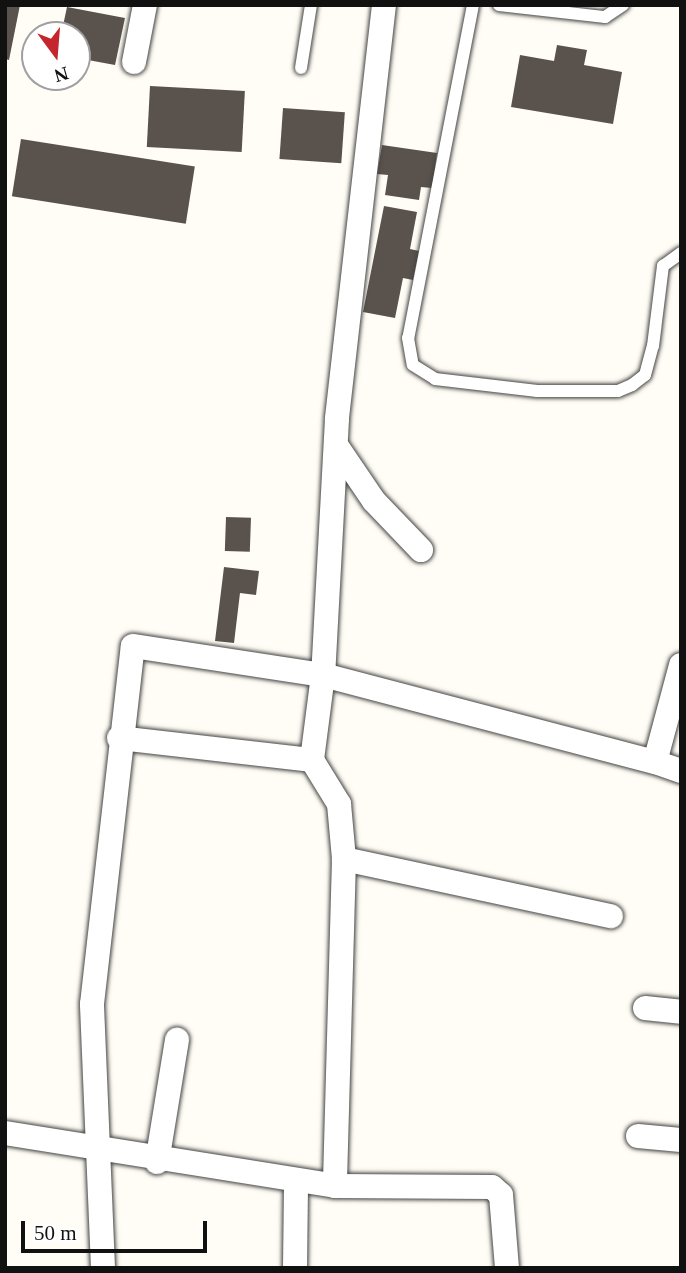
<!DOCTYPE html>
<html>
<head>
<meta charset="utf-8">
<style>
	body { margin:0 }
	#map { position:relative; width:686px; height:1273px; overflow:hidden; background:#fffdf5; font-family:"Times New Roman",serif }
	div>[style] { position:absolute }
	.building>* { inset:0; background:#5a524d; transform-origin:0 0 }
	.roads { filter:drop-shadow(0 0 2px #444) drop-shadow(0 0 2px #444) }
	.service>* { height:12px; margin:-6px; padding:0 6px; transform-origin:6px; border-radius:6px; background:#fff }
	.minor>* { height:24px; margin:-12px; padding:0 12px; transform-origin:12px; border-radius:12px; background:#fff }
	span { translate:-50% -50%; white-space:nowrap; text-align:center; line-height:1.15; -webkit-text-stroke:7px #fff; paint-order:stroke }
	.frame { position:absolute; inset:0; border:7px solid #111; pointer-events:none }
	.north { position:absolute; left:21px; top:21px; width:70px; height:70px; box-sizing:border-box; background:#fff; border:2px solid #a0a0a0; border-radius:50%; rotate:164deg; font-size:19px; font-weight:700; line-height:28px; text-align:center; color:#111 }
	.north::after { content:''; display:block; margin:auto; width:24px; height:32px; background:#c4262e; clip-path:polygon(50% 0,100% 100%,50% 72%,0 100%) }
	.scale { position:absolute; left:21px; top:1221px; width:186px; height:32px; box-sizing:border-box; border:4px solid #111; border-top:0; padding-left:9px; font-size:21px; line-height:24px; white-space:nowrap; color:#111; -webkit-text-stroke:5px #fff; paint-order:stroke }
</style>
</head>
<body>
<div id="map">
	<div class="building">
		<i style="clip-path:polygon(5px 5px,20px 5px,9px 60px,5px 59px)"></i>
		<i style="clip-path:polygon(67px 7px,125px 18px,115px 65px,77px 58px,77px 35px,61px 35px)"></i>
		<i style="clip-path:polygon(557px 45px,587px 50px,584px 65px,622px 72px,613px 124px,511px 107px,520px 55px,554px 61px)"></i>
		<i style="left:150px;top:86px;width:95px;height:61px;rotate:3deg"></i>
		<i style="left:283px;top:108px;width:62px;height:51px;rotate:4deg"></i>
		<i style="left:21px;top:139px;width:176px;height:58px;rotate:9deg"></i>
		<i style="clip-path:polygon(382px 145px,437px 153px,432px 188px,421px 187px,419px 200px,385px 195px,388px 175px,377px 174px)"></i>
		<i style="clip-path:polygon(384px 206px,417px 212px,410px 249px,419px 251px,413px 280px,403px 278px,395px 318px,363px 312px)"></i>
		<i style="left:226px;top:517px;width:25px;height:34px;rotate:2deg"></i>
		<i style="clip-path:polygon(224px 567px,259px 571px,256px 595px,240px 593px,234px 643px,215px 641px)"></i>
	</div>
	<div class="roads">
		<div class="service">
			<i style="left:473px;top:5px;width:339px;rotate:101deg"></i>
			<i style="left:408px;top:338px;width:27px;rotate:80deg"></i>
			<i style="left:413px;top:365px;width:26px;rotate:32deg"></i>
			<i style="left:435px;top:379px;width:103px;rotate:6.7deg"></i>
			<i style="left:537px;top:391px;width:81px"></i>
			<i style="left:618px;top:391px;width:15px;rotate:-23deg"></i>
			<i style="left:632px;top:385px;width:16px;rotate:-38deg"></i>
			<i style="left:645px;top:375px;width:30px;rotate:-75deg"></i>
			<i style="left:653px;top:346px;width:81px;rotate:-82.9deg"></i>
			<i style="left:663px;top:266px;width:22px;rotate:-36deg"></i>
			<i style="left:499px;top:5px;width:107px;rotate:6.5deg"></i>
			<i style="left:605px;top:17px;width:22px;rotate:-34deg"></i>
			<i style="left:301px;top:68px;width:64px;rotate:-81deg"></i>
		</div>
		<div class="minor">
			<i style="left:384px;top:5px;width:417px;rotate:96.5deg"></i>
			<i style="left:337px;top:419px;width:256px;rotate:93.1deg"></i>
			<i style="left:323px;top:675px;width:86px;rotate:97.4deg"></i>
			<i style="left:312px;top:760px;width:52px;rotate:58.5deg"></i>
			<i style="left:339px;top:804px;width:55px;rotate:84.8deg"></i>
			<i style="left:344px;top:859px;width:327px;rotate:91.6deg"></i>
			<i style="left:335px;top:1186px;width:157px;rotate:0.4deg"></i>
			<i style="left:492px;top:1187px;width:12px;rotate:42deg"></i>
			<i style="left:501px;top:1195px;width:73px;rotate:85.3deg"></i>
			<i style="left:134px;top:62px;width:58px;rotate:-79.1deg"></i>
			<i style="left:338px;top:448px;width:64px;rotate:55.8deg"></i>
			<i style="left:374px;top:501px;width:68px;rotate:46.2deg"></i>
			<i style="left:681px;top:665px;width:100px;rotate:105deg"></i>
			<i style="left:655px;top:762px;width:28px;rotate:19deg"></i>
			<i style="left:119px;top:738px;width:194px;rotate:6.5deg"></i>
			<i style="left:344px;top:859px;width:273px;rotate:12.1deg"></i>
			<i style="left:645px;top:1008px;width:36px;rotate:6deg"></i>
			<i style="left:5px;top:1133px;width:334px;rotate:9.1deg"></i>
			<i style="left:638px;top:1136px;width:43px;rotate:5.3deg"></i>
			<i style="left:157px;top:1162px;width:124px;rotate:-80.7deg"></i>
			<i style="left:103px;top:1268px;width:264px;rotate:-92.4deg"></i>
			<i style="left:92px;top:1004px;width:360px;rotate:-83.5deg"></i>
			<i style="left:133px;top:646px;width:192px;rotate:8.7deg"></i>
			<i style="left:323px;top:675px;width:343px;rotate:14.7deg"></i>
			<i style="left:295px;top:1268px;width:86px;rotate:-89.3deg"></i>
		</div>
	</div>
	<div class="frame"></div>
	<div class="north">N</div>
	<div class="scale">50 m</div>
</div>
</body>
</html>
